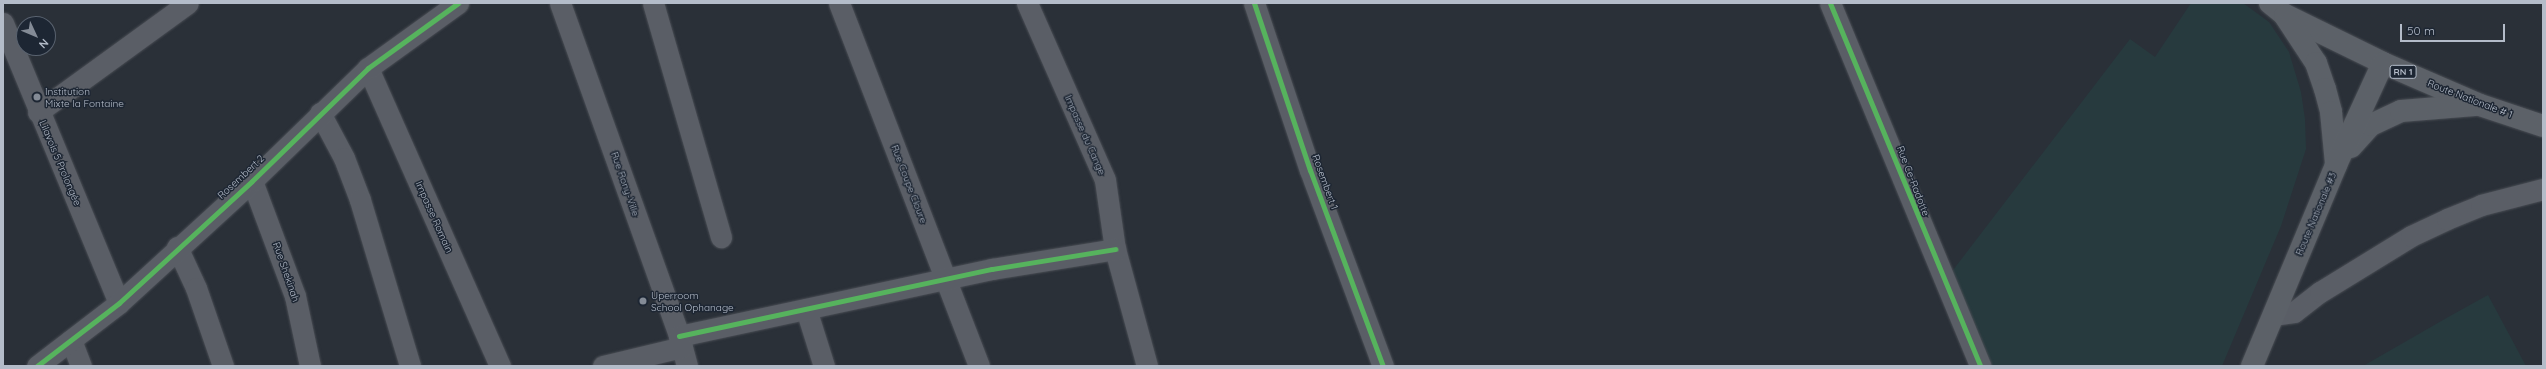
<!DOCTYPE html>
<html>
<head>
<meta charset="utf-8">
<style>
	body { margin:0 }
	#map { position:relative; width:2546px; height:369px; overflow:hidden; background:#2a3038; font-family:Quicksand,sans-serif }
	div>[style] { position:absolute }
	.green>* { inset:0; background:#273a3e }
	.roads { filter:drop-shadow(0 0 1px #484c53) drop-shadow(0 0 1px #484c53) }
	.minor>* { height:21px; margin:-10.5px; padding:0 10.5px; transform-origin:10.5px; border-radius:10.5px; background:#5a5e66 }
	.major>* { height:22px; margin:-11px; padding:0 11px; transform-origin:11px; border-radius:11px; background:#5c6168 }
	.cycleway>* { height:5px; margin:-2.5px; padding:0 2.5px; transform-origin:2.5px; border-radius:2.5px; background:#56b35d }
	.dots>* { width:11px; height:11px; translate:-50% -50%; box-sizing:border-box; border:2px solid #1d2633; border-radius:50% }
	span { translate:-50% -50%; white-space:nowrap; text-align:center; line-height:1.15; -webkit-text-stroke:3px #1d2633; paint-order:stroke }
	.shield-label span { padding:1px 3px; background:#1d2633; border:1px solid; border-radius:3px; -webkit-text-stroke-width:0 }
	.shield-label { font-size:9px; color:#b4bcc9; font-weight:700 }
	.poi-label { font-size:10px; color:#b4bcc9 }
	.left { translate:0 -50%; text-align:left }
	.street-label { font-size:10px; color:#b4bcc9 }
	.frame { position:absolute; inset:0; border:4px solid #b4bcc9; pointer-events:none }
	.north { position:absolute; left:16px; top:16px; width:40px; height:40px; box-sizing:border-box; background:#1d2633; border:1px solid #59626f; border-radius:50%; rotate:134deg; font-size:11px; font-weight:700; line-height:16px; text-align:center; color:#b4bcc9 }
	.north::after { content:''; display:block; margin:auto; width:14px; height:18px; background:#848b96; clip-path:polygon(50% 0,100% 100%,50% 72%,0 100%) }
	.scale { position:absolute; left:2400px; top:24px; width:105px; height:18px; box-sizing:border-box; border:2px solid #b4bcc9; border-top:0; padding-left:5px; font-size:12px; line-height:14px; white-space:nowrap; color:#b4bcc9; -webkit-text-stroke:3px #1d2633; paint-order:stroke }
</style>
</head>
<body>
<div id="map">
	<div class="green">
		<i style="clip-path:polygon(2191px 3px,2243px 3px,2269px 22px,2289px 52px,2301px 92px,2305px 119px,2306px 149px,2281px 226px,2222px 366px,1990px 366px,1950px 274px,2130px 39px,2155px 57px)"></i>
		<i style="clip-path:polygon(2488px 295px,2526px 366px,2363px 366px,2450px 316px)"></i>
	</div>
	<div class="roads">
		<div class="minor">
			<i style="left:560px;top:3px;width:354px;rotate:70.3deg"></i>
			<i style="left:679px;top:336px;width:31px;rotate:75deg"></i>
			<i style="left:653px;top:3px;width:244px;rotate:73.8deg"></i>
			<i style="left:839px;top:3px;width:389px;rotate:68.9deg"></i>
			<i style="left:1027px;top:3px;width:193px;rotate:66.2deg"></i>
			<i style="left:1105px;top:180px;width:70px;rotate:81.8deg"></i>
			<i style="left:1115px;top:249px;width:121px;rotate:74.7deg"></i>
			<i style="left:1254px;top:3px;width:176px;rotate:71.5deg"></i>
			<i style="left:1310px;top:170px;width:209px;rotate:69.6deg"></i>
			<i style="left:1830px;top:3px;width:393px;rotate:67.5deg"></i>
			<i style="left:3px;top:23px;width:303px;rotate:67.5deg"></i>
			<i style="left:368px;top:68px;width:326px;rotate:66.1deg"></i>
			<i style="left:38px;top:112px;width:185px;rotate:-36deg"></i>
			<i style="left:320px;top:113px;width:51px;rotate:61.9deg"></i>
			<i style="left:344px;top:158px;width:45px;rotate:69.1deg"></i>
			<i style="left:360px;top:200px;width:173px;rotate:73.2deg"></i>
			<i style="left:252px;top:181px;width:123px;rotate:69.5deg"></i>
			<i style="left:295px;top:296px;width:72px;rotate:77.9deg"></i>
			<i style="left:177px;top:247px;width:45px;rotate:65.1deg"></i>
			<i style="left:196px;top:288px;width:83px;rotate:70.9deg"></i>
			<i style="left:806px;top:309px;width:60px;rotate:72.5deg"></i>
			<i style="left:2273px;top:315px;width:21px;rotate:-8deg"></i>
			<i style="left:2294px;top:312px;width:33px;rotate:-38deg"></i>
			<i style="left:2320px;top:292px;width:107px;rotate:-31.6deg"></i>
			<i style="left:2411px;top:236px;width:40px;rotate:-25deg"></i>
			<i style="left:2447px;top:219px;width:37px;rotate:-22deg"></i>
			<i style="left:2481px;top:205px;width:64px;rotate:-14.5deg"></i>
			<i style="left:679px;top:336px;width:320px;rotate:-12.1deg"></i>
			<i style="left:992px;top:269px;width:125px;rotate:-9.2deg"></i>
			<i style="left:71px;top:340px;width:28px;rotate:69deg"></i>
			<i style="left:37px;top:366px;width:103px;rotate:-37.5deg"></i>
			<i style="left:119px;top:303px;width:180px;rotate:-42.5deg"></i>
			<i style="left:252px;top:181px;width:162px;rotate:-44.2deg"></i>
			<i style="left:368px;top:68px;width:111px;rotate:-35.8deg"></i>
			<i style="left:603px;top:366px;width:81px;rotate:-13.5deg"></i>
		</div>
		<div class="major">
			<i style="left:2270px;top:3px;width:19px;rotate:39deg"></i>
			<i style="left:2285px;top:15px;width:109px;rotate:26.1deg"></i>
			<i style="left:2383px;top:63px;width:106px;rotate:23.4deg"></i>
			<i style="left:2480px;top:105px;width:66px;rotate:18.4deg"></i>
			<i style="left:2285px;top:16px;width:56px;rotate:56.6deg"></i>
			<i style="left:2316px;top:63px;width:28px;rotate:71deg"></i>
			<i style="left:2325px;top:89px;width:24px;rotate:75deg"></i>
			<i style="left:2331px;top:112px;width:52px;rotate:84.5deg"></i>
			<i style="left:2351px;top:147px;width:30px;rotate:-48deg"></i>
			<i style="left:2371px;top:125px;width:33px;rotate:-25deg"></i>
			<i style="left:2401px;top:111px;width:74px;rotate:-4.6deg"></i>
			<i style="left:2252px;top:366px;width:218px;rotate:-67.3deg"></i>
			<i style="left:2336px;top:165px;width:112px;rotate:-65.3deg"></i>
		</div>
	</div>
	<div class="cycleway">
		<i style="left:1254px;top:3px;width:176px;rotate:71.5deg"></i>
		<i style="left:1310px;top:170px;width:209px;rotate:69.6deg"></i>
		<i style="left:1830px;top:3px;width:393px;rotate:67.5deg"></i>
		<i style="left:679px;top:336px;width:320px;rotate:-12.1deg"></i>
		<i style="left:992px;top:269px;width:125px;rotate:-9.2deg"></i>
		<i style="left:37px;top:366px;width:103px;rotate:-37.5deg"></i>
		<i style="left:119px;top:303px;width:180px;rotate:-42.5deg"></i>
		<i style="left:252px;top:181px;width:162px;rotate:-44.2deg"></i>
		<i style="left:368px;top:68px;width:111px;rotate:-35.8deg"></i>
	</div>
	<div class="dots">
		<i style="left:37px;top:97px;background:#848b96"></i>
		<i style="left:643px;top:301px;background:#848b96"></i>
	</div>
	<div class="shield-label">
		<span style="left:2403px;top:72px">RN 1</span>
	</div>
	<div class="poi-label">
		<span class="left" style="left:45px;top:97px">Institution<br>Mixte la Fontaine</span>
		<span class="left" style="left:651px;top:301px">Uperroom<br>School Ophanage</span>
	</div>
	<div class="street-label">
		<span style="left:2470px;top:99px;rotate:21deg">Route Nationale # 1</span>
		<span style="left:1085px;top:135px;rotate:66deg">Impasse du Cange</span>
		<span style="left:60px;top:163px;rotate:67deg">Lilavois 5 Prolongée</span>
		<span style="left:241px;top:177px;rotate:-43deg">Rosembert 2</span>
		<span style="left:1913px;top:181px;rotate:69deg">Rue Ce-Radotte</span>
		<span style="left:1325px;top:182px;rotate:70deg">Rosembert 1</span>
		<span style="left:625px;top:184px;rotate:71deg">Rue Rony-Ville</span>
		<span style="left:909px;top:184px;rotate:69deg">Rue Coupe Cloure</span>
		<span style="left:2316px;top:214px;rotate:-67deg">Route Nationale #3</span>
		<span style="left:434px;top:217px;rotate:66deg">Impasse Romain</span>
		<span style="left:286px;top:272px;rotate:71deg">Rue Shekinah</span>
	</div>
	<div class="frame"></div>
	<div class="north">N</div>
	<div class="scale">50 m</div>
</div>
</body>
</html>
